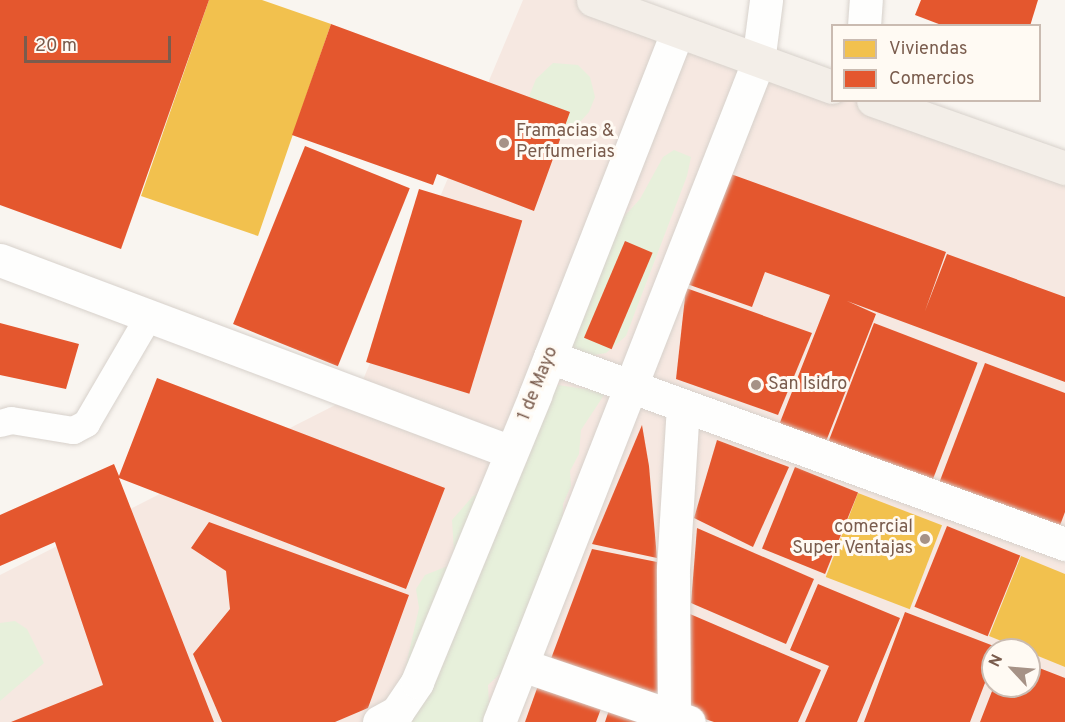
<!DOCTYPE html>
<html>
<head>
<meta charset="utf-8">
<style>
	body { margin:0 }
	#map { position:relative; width:1065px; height:722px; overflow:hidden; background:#f9f5f0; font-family:Overpass,sans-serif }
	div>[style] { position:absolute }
	.commercial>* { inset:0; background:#f6e8e1 }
	.green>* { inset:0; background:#e7f0db }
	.homes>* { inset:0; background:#f2c14e; transform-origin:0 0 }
	.shops>* { inset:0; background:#e4572e; transform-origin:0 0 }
	.roads { filter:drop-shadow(0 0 2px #d7d1cb) drop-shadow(0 0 2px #d7d1cb) }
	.service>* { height:27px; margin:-13.5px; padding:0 13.5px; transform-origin:13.5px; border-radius:13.5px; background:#fefefd }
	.minor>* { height:33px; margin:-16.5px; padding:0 16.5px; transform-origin:16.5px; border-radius:16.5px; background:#fefefd }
	.primary>* { height:33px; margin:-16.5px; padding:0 16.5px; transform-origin:16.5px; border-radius:16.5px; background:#f3eee8 }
	.dots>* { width:16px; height:16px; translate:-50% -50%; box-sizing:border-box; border:3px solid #fffaf3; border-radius:50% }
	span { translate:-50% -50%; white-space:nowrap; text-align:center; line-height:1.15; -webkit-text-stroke:6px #fffaf3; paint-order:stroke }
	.poi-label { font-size:18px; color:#7a5c4d }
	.left { translate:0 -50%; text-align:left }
	.right { translate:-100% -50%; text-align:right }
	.street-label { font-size:18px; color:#7a5c4d }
	.legend { position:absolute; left:831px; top:24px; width:210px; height:78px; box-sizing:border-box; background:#fffaf3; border:2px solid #cabbb1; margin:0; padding:8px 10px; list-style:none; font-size:18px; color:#7a5c4d }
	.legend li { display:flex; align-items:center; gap:12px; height:30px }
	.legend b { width:30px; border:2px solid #cabbb1 }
	.north { position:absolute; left:981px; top:638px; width:60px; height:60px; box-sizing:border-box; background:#fffaf3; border:2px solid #cabbb1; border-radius:50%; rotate:296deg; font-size:16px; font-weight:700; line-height:24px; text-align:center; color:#7a5c4d }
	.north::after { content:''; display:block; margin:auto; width:21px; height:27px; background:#a69286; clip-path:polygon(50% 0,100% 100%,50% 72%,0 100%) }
	.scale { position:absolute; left:24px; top:36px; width:147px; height:27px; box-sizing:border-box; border:3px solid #7a5c4d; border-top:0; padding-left:8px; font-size:18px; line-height:21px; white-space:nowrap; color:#7a5c4d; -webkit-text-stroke:4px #fffaf3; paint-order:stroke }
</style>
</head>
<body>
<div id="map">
	<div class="commercial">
		<i style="clip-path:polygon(evenodd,523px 0,597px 0,832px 100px,878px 101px,1065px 168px,1065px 722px,0 722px,0 575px,357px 394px,523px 0,993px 650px,1029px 650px,1029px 686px,993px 686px,993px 650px)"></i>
	</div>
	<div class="green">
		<i style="clip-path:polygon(553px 63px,578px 65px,590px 77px,595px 97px,589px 112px,571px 132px,551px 126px,526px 104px,536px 79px)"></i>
		<i style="clip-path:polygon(674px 150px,691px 157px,687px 176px,626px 336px,606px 353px,589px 356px,571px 347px,619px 222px,640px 199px,663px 157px)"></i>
		<i style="clip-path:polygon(558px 385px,606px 392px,581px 430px,579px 454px,570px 471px,571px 486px,563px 504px,563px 523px,513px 662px,488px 685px,490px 722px,377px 722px,405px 670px,419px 608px,416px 589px,425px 575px,448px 566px,454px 551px,452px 520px,473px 496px,488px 491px,542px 390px)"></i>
		<i style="clip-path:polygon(15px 621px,27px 629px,44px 663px,0 701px,0 623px)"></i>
	</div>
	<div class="homes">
		<i style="clip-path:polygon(209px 0,262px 0,331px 24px,258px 236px,141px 196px)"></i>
		<i style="left:858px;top:493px;width:90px;height:90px;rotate:21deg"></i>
		<i style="clip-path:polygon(1021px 556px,1065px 574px,1065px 667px,989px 636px)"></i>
	</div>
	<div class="shops">
		<i style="clip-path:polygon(0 0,209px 0,121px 249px,0 205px)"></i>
		<i style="clip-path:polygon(921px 0,1038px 0,1030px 26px,944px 26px,915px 15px)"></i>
		<i style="clip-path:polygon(331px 24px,570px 112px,534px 211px,437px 174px,433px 185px,292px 135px)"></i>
		<i style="left:305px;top:146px;width:113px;height:192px;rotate:22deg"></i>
		<i style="clip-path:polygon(728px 173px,946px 252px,925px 311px,947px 254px,1065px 297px,1065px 382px,847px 301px,876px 314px,823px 449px,777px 430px,830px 295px,765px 272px,752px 307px,687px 284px)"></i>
		<i style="left:419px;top:189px;width:108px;height:181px;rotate:17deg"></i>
		<i style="left:625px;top:241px;width:30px;height:105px;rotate:23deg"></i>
		<i style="clip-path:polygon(686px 288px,812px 333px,778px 415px,676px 379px)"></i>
		<i style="clip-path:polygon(0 323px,79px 344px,66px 389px,0 375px)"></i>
		<i style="left:874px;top:323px;width:111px;height:135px;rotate:21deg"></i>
		<i style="clip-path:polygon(985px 363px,1065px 393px,1065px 512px,1056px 536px,936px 491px)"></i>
		<i style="clip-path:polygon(157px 378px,445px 488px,406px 589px,119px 478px,214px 722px,11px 722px,103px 685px,55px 542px,0 566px,0 515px,114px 464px,119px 476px)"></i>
		<i style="clip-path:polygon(642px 425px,649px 466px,657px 558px,592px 544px)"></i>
		<i style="clip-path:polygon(717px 440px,789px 467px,753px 547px,694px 518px)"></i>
		<i style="left:795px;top:467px;width:68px;height:88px;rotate:22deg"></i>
		<i style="clip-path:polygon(209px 522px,409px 595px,368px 708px,335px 722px,222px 722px,193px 654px,230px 609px,226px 571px,191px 548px)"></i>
		<i style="left:947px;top:526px;width:79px;height:87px;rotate:22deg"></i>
		<i style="clip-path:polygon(697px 528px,814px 579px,786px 644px,691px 603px)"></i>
		<i style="clip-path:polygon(592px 549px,657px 562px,658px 700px,549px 664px)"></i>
		<i style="clip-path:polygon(818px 584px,900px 618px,857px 722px,805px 722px,829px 666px,790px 650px)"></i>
		<i style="clip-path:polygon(905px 612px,999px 648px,993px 650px,993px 662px,970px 722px,864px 722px)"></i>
		<i style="clip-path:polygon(690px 614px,821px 670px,798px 722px,714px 722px,681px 711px)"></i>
		<i style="clip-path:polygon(1029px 664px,1065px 678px,1065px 722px,980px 722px,994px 686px,1029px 686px)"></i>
		<i style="clip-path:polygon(540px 680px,602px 706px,596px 722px,525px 722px)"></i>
		<i style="clip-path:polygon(610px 707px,652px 722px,605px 722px)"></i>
	</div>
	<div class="roads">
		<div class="service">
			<i style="left:0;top:423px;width:11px;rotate:-15deg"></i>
			<i style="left:11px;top:420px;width:63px;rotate:9.2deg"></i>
			<i style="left:73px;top:430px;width:15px;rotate:-28deg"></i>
			<i style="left:86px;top:423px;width:125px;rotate:-59.7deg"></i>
		</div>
		<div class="minor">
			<i style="left:864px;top:26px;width:26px;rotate:-86deg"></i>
			<i style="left:0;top:260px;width:546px;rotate:20.59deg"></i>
			<i style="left:550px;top:357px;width:548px;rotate:19.96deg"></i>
			<i style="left:522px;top:665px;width:176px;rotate:18.8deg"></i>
			<i style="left:379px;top:722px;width:21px;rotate:-29deg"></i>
			<i style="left:397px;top:712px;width:36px;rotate:-56deg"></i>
			<i style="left:417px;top:682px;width:310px;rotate:-67.6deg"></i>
			<i style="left:535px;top:395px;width:390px;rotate:-68.6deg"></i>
			<i style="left:499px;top:722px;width:709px;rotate:-68.57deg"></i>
			<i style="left:758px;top:62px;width:63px;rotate:-82.6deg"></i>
			<i style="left:674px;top:722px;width:153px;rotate:-90.4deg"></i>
			<i style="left:673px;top:569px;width:162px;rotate:-86.5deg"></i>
		</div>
		<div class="primary">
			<i style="left:593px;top:0;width:254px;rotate:20deg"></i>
			<i style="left:873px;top:100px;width:204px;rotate:19.5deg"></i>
		</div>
	</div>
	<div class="dots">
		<i style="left:504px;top:143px;background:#a69286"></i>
		<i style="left:756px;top:385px;background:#a69286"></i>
		<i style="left:925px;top:539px;background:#a69286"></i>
	</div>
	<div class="poi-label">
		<span class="left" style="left:516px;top:143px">Framacias &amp;<br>Perfumerias</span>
		<span class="left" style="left:768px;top:385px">San Isidro</span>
		<span class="right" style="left:913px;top:539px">comercial<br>Super Ventajas</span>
	</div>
	<div class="street-label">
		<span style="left:539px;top:384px;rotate:-68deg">1 de Mayo</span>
	</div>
	<ul class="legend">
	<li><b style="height:16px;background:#f2c14e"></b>Viviendas</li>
	<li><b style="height:16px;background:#e4572e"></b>Comercios</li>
	</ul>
	<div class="north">N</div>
	<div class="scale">20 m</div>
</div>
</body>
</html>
